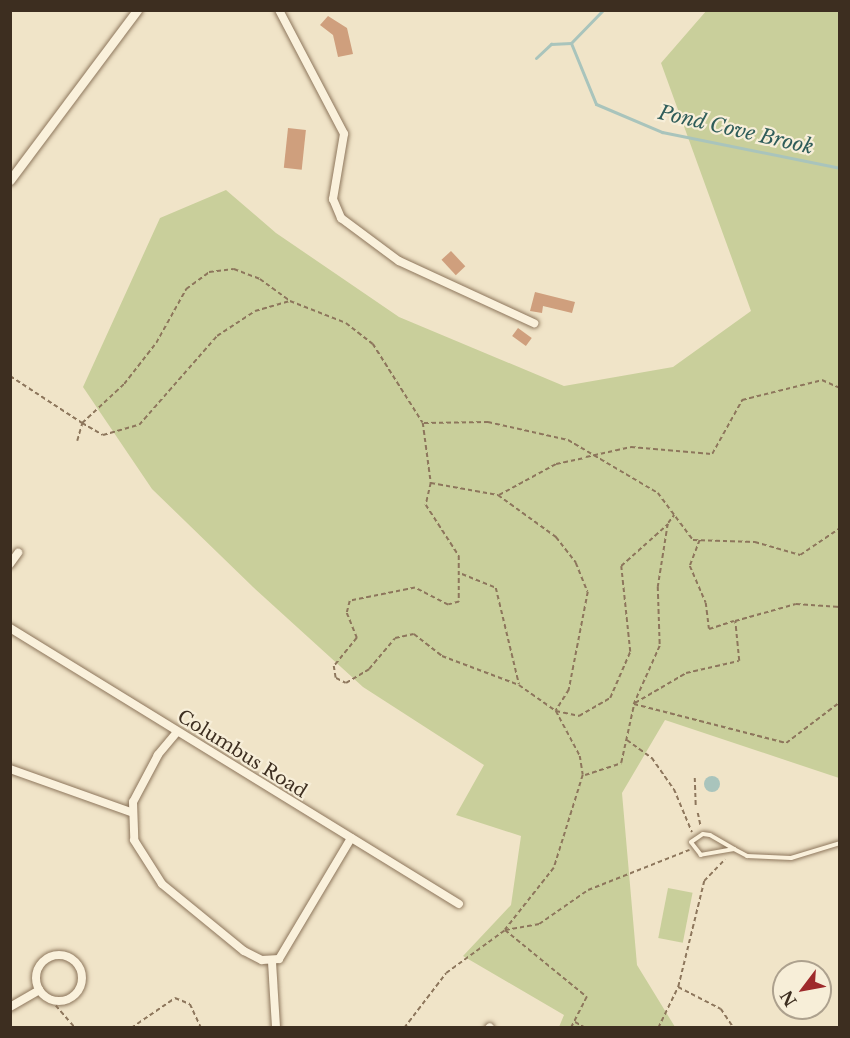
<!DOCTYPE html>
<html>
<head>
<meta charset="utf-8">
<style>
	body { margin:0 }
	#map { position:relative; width:850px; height:1038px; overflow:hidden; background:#f0e4c8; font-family:"Libre Baskerville",serif }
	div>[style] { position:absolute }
	.green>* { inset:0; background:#c9cf9b; transform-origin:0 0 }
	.water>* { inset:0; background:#a9c4bc }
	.round { border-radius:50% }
	.stream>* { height:3px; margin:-1.5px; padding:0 1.5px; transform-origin:1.5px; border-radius:1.5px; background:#a9c4bc }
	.building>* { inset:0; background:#cf9f7d; transform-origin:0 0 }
	.path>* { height:1.5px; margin-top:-0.75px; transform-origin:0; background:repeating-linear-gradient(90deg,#8d765c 0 4.5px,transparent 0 7.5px) }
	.roads { filter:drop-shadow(0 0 2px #8d765c) drop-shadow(0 0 2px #8d765c) }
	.service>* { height:4px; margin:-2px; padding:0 2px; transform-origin:2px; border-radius:2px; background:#faf1dc }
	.minor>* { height:8px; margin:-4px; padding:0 4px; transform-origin:4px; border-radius:4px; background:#faf1dc }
	.minor>.ring { margin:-4px; padding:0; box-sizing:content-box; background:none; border:8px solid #faf1dc; border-radius:50% }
	.tertiary>* { height:9px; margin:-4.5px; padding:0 4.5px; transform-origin:4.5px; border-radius:4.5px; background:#faf1dc }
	span { translate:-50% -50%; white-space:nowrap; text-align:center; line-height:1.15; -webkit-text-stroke:4.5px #f7eed8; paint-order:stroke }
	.street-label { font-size:18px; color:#3d2e20 }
	.water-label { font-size:20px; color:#2f5d5a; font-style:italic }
	.frame { position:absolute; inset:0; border:12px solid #3d2e20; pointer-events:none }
	.north { position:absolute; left:772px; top:960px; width:60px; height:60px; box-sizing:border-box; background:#f7eed8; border:2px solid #ada18e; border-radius:50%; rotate:238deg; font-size:16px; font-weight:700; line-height:24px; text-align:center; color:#3d2e20 }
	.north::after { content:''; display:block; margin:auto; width:21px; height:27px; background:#9e2a2b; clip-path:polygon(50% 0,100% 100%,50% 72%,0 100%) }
</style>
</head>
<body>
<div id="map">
	<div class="green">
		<i style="clip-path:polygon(707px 10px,839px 11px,839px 778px,665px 720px,622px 793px,637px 965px,675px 1027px,559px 1027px,564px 1015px,463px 956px,511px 905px,521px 836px,456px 815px,484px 765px,363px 687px,253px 587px,152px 489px,83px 387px,160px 218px,226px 190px,276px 233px,399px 317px,564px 386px,673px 367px,751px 311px,661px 63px)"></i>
		<i style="left:668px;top:888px;width:25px;height:51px;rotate:11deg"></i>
	</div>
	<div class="water">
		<i class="round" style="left:704px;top:776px;width:16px;height:16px"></i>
	</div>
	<div class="stream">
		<i style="left:603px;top:10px;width:46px;rotate:134.1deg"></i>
		<i style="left:571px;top:43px;width:66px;rotate:67.7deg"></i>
		<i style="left:596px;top:104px;width:72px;rotate:23deg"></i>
		<i style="left:662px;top:132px;width:182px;rotate:11.4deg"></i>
		<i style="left:536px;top:58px;width:21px;rotate:-43deg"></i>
		<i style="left:551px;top:44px;width:20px;rotate:-3deg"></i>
	</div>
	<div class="building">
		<i style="clip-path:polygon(328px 16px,347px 28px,353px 54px,338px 57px,333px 35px,320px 25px)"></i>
		<i style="left:288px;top:128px;width:18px;height:40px;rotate:6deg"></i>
		<i style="left:451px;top:251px;width:21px;height:13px;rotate:47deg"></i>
		<i style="clip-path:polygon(535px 292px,575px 302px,572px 313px,543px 306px,542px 313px,530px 311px)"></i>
		<i style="left:518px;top:328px;width:17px;height:10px;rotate:36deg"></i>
	</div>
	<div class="path">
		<i style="left:10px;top:376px;width:86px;rotate:33.1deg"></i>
		<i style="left:82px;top:423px;width:57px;rotate:-42.9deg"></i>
		<i style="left:124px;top:384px;width:52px;rotate:-52deg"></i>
		<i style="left:156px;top:343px;width:62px;rotate:-60.9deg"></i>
		<i style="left:186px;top:289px;width:29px;rotate:-36deg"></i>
		<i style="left:209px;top:272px;width:25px;rotate:-7deg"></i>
		<i style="left:234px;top:269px;width:28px;rotate:21deg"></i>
		<i style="left:260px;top:279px;width:37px;rotate:36deg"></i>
		<i style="left:424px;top:423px;width:64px;rotate:-0.9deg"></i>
		<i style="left:488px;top:422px;width:82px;rotate:12.7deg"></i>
		<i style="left:568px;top:440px;width:104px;rotate:30.5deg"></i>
		<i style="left:658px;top:493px;width:59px;rotate:53.3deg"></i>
		<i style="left:693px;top:540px;width:62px;rotate:1.8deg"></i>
		<i style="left:755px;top:542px;width:47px;rotate:16.1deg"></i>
		<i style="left:800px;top:555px;width:48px;rotate:-34deg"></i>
		<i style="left:77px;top:441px;width:19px;rotate:-74deg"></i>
		<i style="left:82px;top:423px;width:24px;rotate:30deg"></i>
		<i style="left:103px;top:435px;width:37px;rotate:-16deg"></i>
		<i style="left:139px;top:425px;width:118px;rotate:-48.8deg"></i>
		<i style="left:217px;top:336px;width:45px;rotate:-33.3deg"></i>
		<i style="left:255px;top:311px;width:36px;rotate:-16deg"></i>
		<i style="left:290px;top:301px;width:60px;rotate:21.4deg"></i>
		<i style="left:346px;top:323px;width:34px;rotate:38deg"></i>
		<i style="left:373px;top:344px;width:93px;rotate:57.7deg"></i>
		<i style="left:423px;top:423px;width:61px;rotate:82.4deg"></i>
		<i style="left:431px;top:483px;width:23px;rotate:103deg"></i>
		<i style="left:426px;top:505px;width:61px;rotate:57.1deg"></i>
		<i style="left:459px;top:556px;width:46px;rotate:90deg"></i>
		<i style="left:459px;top:602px;width:11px;rotate:165deg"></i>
		<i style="left:448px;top:605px;width:37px;rotate:-153deg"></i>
		<i style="left:415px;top:588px;width:66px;rotate:168.7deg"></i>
		<i style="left:350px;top:601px;width:12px;rotate:104deg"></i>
		<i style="left:347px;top:613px;width:27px;rotate:68deg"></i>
		<i style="left:357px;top:638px;width:36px;rotate:129deg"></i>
		<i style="left:334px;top:666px;width:12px;rotate:81deg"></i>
		<i style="left:336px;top:678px;width:11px;rotate:27deg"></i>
		<i style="left:346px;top:683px;width:27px;rotate:-31deg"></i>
		<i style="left:369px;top:669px;width:40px;rotate:-50deg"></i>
		<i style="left:395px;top:638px;width:19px;rotate:-12deg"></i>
		<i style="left:414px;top:634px;width:36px;rotate:38deg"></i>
		<i style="left:442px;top:656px;width:82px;rotate:20.6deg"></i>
		<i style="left:519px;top:685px;width:45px;rotate:35.1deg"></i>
		<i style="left:556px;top:711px;width:51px;rotate:61.9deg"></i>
		<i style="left:580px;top:756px;width:19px;rotate:81deg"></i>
		<i style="left:583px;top:775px;width:97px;rotate:107.3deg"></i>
		<i style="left:554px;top:868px;width:79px;rotate:128.3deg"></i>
		<i style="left:505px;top:930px;width:106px;rotate:39.3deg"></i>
		<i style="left:587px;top:997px;width:35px;rotate:117deg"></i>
		<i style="left:586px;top:457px;width:46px;rotate:-12.5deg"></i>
		<i style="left:631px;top:447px;width:81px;rotate:4.9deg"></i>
		<i style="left:712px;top:454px;width:62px;rotate:-60.9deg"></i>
		<i style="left:742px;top:400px;width:82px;rotate:-14deg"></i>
		<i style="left:822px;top:380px;width:20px;rotate:24deg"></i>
		<i style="left:431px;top:483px;width:68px;rotate:10.2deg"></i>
		<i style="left:498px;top:495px;width:72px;rotate:35.9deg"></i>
		<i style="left:556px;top:537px;width:33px;rotate:52deg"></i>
		<i style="left:576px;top:563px;width:31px;rotate:68deg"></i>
		<i style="left:588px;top:592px;width:100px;rotate:101deg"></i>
		<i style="left:569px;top:690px;width:25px;rotate:122deg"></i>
		<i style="left:556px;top:711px;width:24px;rotate:12deg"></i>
		<i style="left:579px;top:716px;width:36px;rotate:-30deg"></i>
		<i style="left:610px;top:698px;width:50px;rotate:-66.5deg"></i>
		<i style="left:630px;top:652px;width:86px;rotate:-96deg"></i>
		<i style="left:621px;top:566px;width:63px;rotate:-41.8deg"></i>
		<i style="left:668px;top:524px;width:64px;rotate:99deg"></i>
		<i style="left:658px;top:587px;width:59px;rotate:88.1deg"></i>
		<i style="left:660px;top:646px;width:64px;rotate:114.1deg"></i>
		<i style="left:499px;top:495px;width:65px;rotate:-28.5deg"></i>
		<i style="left:556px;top:464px;width:30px;rotate:-12deg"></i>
		<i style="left:668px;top:523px;width:10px;rotate:-53deg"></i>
		<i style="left:700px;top:540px;width:28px;rotate:111deg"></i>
		<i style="left:690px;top:566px;width:40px;rotate:66.6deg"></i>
		<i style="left:706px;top:603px;width:26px;rotate:83deg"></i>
		<i style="left:709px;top:629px;width:26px;rotate:-18deg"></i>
		<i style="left:462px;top:574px;width:37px;rotate:22deg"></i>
		<i style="left:496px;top:588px;width:99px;rotate:76.5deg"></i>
		<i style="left:635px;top:703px;width:59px;rotate:-30.5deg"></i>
		<i style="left:686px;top:673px;width:54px;rotate:-12.8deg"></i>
		<i style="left:739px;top:661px;width:40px;rotate:-95.7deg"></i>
		<i style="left:735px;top:621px;width:63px;rotate:-15.6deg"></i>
		<i style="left:796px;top:604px;width:44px;rotate:3.9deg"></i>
		<i style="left:627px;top:740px;width:31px;rotate:36deg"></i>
		<i style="left:652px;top:758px;width:38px;rotate:55deg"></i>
		<i style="left:674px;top:789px;width:47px;rotate:67.3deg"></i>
		<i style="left:585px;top:775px;width:38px;rotate:-18deg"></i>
		<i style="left:621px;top:763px;width:60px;rotate:-77.6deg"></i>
		<i style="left:634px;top:704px;width:157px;rotate:14.4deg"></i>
		<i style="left:786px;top:743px;width:68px;rotate:-37.2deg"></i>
		<i style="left:695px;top:778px;width:29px;rotate:88deg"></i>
		<i style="left:698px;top:813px;width:14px;rotate:78deg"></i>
		<i style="left:678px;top:987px;width:109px;rotate:-76.2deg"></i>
		<i style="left:704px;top:881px;width:30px;rotate:-46deg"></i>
		<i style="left:51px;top:1000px;width:37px;rotate:49deg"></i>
		<i style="left:575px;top:1022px;width:13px;rotate:29deg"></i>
		<i style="left:131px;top:1028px;width:53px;rotate:-34.3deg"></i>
		<i style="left:175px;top:998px;width:16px;rotate:22deg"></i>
		<i style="left:190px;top:1004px;width:26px;rotate:65deg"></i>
		<i style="left:404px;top:1028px;width:69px;rotate:-52.6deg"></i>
		<i style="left:446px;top:973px;width:73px;rotate:-36.1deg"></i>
		<i style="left:505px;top:930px;width:35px;rotate:-10deg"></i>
		<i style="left:539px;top:924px;width:60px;rotate:-34.8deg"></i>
		<i style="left:588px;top:890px;width:109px;rotate:-21.6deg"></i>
		<i style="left:658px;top:1028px;width:46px;rotate:-64deg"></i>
		<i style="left:678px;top:987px;width:48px;rotate:27.1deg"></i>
		<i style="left:721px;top:1009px;width:23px;rotate:56deg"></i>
	</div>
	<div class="roads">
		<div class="service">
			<i style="left:734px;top:849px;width:34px;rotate:170deg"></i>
			<i style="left:701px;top:855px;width:16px;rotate:-128deg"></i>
			<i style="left:691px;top:842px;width:14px;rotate:-34deg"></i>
			<i style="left:703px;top:834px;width:7px;rotate:8deg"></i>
			<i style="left:710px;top:835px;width:28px;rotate:30deg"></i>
			<i style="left:734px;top:849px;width:15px;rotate:28deg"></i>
			<i style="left:747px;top:856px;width:44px;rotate:2.6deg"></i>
			<i style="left:791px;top:858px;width:51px;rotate:-17deg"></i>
		</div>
		<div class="minor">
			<i style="left:279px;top:10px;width:140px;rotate:62.3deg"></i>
			<i style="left:344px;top:134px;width:66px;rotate:99.6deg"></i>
			<i style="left:333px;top:199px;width:21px;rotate:67deg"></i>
			<i style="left:341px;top:218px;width:72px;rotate:36.6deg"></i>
			<i style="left:399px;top:261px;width:149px;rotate:24.7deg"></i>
			<i style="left:10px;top:564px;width:14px;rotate:-54deg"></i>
			<i style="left:10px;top:628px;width:527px;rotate:31.58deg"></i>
			<i style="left:177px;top:732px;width:30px;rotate:130deg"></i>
			<i style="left:158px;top:755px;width:53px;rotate:118deg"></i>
			<i style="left:133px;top:802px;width:38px;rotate:88deg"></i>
			<i style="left:134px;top:840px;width:52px;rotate:57.5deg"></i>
			<i style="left:162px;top:884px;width:106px;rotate:39.3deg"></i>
			<i style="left:244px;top:951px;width:20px;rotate:27deg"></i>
			<i style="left:262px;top:960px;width:17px;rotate:-3deg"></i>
			<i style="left:279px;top:959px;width:141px;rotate:-59.2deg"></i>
			<i style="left:10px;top:769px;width:128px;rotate:19.6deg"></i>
			<i class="ring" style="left:36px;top:955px;width:38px;height:38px"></i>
			<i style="left:272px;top:962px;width:66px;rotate:86.5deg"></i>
			<i style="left:10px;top:1007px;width:34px;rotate:-30deg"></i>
			<i style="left:489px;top:1028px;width:1px;rotate:-45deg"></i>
		</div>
		<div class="tertiary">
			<i style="left:10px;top:180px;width:212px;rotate:-53.2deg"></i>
		</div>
	</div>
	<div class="street-label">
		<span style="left:242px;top:754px;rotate:32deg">Columbus Road</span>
	</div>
	<div class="water-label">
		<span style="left:736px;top:130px;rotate:13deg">Pond Cove Brook</span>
	</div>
	<div class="frame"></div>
	<div class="north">N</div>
</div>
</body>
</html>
